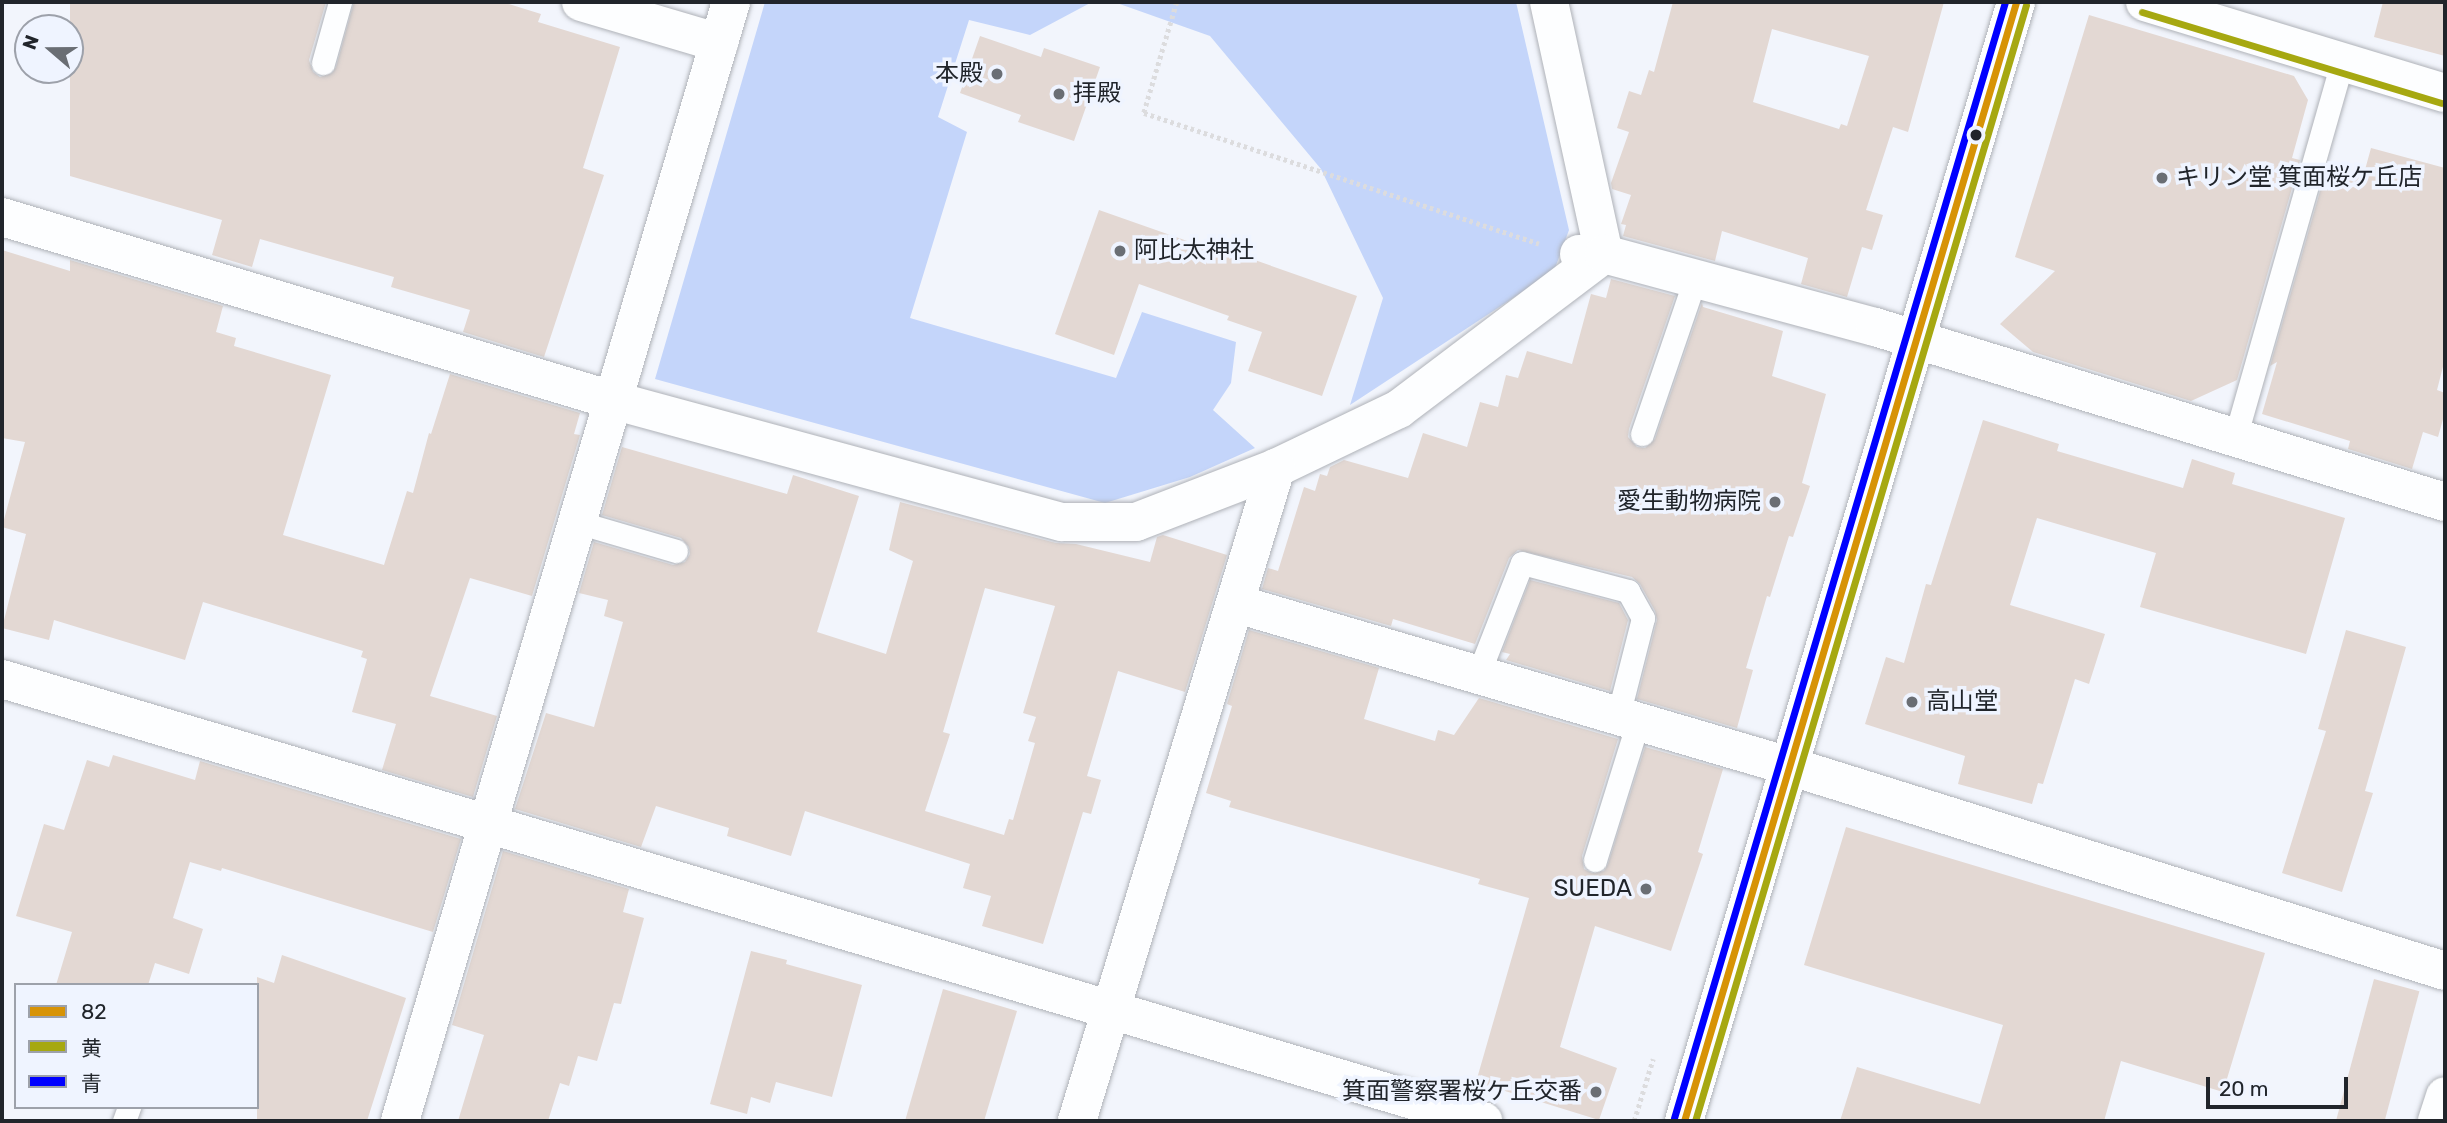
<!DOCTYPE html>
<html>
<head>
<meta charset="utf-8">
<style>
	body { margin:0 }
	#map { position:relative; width:2447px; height:1123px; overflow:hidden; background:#f2f5fc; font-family:Rubik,"Noto Sans JP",sans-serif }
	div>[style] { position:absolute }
	.forest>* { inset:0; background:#c4d5fa }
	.building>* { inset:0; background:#e3d8d3; transform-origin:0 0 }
	.path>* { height:4.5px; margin-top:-2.25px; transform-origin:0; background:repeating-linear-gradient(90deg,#dcdcde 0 3.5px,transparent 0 7px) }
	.roads { filter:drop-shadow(0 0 2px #afb2b8) drop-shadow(0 0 2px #afb2b8) }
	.service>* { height:23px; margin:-11.5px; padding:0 11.5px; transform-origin:11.5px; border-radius:11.5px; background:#fdfeff }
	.minor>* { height:38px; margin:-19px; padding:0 19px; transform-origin:19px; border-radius:19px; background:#fdfeff }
	.tertiary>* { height:38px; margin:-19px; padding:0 19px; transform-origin:19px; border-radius:19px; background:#fdfeff }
	.bus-1>* { height:7px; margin:-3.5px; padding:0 3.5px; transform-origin:3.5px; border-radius:3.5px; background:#d79306 }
	.bus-2>* { height:7px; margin:-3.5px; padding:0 3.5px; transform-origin:3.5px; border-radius:3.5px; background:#a6a811 }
	.bus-3>* { height:7px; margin:-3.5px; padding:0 3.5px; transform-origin:3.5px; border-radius:3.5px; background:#00f }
	.dots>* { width:19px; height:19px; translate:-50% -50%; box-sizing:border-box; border:4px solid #eff4ff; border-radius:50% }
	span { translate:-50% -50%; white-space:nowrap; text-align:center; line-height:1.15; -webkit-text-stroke:7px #eff4ff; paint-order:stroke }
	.poi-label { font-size:24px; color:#21252b }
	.right { translate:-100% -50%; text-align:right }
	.left { translate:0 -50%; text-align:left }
	.frame { position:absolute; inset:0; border:4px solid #21252b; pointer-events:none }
	.legend { position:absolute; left:14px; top:983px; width:245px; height:126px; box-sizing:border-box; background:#eff4ff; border:2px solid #9da1aa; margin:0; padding:9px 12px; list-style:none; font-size:21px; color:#21252b }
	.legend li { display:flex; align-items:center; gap:14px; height:35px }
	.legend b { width:35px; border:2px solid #9da1aa }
	.north { position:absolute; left:14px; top:14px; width:70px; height:70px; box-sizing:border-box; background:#eff4ff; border:2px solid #9da1aa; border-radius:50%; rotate:290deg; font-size:19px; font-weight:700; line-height:28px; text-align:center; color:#21252b }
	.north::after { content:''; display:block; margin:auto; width:24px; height:32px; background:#6a6e74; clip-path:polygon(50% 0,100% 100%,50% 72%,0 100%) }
	.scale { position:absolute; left:2206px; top:1077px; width:142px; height:32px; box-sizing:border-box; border:4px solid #21252b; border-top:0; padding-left:9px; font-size:21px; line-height:24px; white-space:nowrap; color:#21252b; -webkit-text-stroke:5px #eff4ff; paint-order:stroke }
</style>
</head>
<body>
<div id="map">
	<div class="forest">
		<i style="clip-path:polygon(765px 2px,1092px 2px,1030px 35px,969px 20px,938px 117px,967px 132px,910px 318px,1116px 378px,1142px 312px,1236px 342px,1231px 383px,1213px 410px,1255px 448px,1190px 477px,1105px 503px,655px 379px)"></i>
		<i style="clip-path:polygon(1114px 2px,1516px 2px,1569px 230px,1554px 271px,1350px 405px,1383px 298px,1321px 169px,1210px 36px)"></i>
	</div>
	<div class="building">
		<i style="clip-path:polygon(70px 2px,326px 2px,309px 60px,313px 72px,320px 77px,332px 73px,336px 67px,354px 2px,502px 2px,541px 14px,538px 22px,620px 47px,583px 168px,604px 175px,544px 357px,463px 332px,470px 310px,391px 287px,394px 277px,260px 239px,252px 267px,212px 255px,222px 220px,70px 176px)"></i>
		<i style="clip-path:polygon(evenodd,1673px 2px,1944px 2px,1908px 132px,1893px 127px,1866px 210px,1883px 215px,1872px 250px,1862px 247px,1847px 297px,1801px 284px,1808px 258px,1722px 231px,1715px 261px,1623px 236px,1626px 225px,1621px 224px,1631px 195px,1612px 189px,1611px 183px,1629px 132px,1617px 128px,1629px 91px,1641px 95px,1649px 70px,1654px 72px,1673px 2px,1772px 29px,1869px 56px,1847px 126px,1841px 124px,1839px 129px,1753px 102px,1772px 29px)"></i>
		<i style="clip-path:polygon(2383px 2px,2445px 2px,2445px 56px,2374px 37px)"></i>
		<i style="clip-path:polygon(2089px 15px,2294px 76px,2308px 100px,2292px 158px,2300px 160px,2237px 380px,2191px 401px,2033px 352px,2000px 324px,2055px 271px,2015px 257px)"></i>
		<i style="clip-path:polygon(980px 36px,1041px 57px,1044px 48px,1100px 67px,1074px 141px,1018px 122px,1021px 115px,960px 93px)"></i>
		<i style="clip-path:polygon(2371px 148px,2445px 168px,2445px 359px,2437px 390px,2445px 393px,2445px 412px,2438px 437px,2423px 432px,2412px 469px,2348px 449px,2350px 441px,2262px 414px,2277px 362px,2270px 366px,2327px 167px,2363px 177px)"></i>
		<i style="clip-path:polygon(1099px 210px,1247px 262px,1249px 258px,1357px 296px,1322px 396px,1248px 371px,1262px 332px,1227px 320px,1229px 316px,1139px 284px,1114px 355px,1055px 334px)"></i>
		<i style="clip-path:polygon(2px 250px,70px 271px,70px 260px,223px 306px,216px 332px,236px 338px,234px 346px,331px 375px,283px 535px,384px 565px,407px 491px,413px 493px,429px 433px,431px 434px,450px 374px,580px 413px,574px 434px,580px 435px,532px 596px,470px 578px,430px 696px,497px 716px,473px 797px,382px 770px,396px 724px,352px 712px,367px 659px,361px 657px,363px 651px,203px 602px,185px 660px,54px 620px,49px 640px,2px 628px,26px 534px,2px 527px,25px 442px,2px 438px)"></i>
		<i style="clip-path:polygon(1611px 279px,1675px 296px,1629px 429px,1628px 437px,1637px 447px,1645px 448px,1655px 439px,1702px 303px,1703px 307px,1783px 331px,1772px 376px,1826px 394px,1802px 483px,1810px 486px,1793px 537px,1789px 536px,1770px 597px,1767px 596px,1746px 668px,1753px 670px,1737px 728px,1637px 699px,1657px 620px,1655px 611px,1640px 584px,1632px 577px,1518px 550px,1509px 558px,1475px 644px,1393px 619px,1391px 626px,1262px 589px,1268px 568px,1278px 571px,1304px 487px,1315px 491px,1320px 474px,1327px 476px,1330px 467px,1344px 460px,1408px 478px,1423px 433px,1467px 447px,1480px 402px,1498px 407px,1506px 375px,1518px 378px,1527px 351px,1572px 364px,1591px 294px,1606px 298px)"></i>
		<i style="clip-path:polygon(1983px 420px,2059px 444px,2057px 451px,2183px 488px,2192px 459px,2235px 473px,2232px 484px,2345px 518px,2306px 654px,2140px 607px,2156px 553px,2037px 518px,2010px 605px,2105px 634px,2089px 684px,2075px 679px,2043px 784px,2038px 783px,2032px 804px,1958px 784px,1965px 756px,1865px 724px,1886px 657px,1904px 663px,1926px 584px,1931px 585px)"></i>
		<i style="clip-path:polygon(evenodd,622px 447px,787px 494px,793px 475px,859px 496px,817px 632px,886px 654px,913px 561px,889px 550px,900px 502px,1056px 543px,1076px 544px,1150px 562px,1157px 537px,1163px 535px,1227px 555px,1185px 692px,1118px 671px,1087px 776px,1101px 780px,1091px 814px,1083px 812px,1043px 944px,982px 926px,991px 896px,963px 888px,970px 864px,805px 811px,791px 856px,727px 836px,729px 828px,656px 806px,641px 847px,515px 809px,546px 713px,594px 727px,623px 622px,604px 616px,608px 600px,579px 593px,594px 542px,673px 565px,685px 562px,690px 554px,689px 547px,681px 538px,602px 515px,622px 447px,985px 588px,1055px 606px,1023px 713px,1036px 717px,1028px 741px,1035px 743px,1013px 820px,1009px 819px,1004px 835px,925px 811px,950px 734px,943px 732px,985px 588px)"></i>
		<i style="clip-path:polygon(1530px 580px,1619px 603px,1628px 620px,1610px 691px,1506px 660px,1510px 654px,1502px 652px)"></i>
		<i style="clip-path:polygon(1249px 630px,1379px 668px,1364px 719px,1435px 741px,1438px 730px,1454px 735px,1479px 698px,1618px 739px,1582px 856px,1584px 869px,1592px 873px,1604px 871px,1608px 864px,1645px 747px,1723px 769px,1698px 852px,1703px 854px,1671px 951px,1595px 926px,1560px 1047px,1617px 1068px,1599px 1120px,1476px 1082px,1529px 898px,1478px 884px,1480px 879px,1229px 807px,1231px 801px,1206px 793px,1232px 706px,1227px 704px)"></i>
		<i style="clip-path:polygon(2346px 630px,2406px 647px,2365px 791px,2373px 793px,2342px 892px,2282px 873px,2326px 731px,2318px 729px)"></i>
		<i style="clip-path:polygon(113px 755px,195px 780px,200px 761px,461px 839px,433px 932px,222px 868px,221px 871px,190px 862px,173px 918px,203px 929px,189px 974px,155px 963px,148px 985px,56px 985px,72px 932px,16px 916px,44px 824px,64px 830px,87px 760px,109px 767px)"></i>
		<i style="clip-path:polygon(1846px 827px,2265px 953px,2223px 1092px,2121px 1061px,2104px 1121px,1840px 1121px,1857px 1067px,1980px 1104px,2003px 1025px,1804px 965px)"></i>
		<i style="clip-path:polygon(503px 851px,629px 889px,623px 912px,644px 918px,621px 1004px,614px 1003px,597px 1061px,578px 1056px,569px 1086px,560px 1083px,548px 1121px,458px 1121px,484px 1035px,452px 1025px)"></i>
		<i style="clip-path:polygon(751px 951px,787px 960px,786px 964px,862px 985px,832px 1097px,776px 1082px,770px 1103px,751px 1097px,747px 1114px,710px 1104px)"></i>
		<i style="clip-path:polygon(282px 955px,406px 998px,367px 1121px,257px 1121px,257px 977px,274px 983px)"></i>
		<i style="left:2374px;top:979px;width:47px;height:147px;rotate:15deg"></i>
		<i style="clip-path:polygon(943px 989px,1017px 1011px,984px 1121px,905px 1121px)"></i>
	</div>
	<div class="path">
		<i style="left:1177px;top:2px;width:116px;rotate:106.6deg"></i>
		<i style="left:1144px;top:113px;width:416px;rotate:18.3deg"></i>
		<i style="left:1634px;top:1121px;width:65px;rotate:-73deg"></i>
	</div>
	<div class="roads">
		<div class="service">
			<i style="left:323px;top:63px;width:63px;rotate:-74.4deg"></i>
			<i style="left:1642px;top:434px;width:164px;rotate:-71.1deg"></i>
			<i style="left:2235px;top:438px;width:391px;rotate:-74.1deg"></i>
			<i style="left:577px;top:522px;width:103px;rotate:16.3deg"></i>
			<i style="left:1478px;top:675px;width:120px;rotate:-68.6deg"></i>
			<i style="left:1522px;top:563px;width:110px;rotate:14.8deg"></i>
			<i style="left:1628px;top:591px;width:31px;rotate:61deg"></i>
			<i style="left:1643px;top:618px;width:101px;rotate:104.3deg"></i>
			<i style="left:1595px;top:860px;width:145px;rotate:-72.7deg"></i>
			<i style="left:124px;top:1121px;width:15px;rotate:-70deg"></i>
		</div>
		<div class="minor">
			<i style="left:581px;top:2px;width:144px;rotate:16.5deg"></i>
			<i style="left:1549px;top:2px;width:258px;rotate:77.7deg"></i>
			<i style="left:1604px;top:254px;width:25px;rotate:180deg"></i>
			<i style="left:2145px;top:2px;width:313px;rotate:16.9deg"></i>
			<i style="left:2px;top:217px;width:637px;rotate:16.7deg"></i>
			<i style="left:612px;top:400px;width:466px;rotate:15.2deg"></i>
			<i style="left:1062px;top:522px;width:74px"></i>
			<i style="left:1136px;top:522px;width:150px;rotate:-21.1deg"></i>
			<i style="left:1276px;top:468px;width:136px;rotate:-25.6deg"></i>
			<i style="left:1399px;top:409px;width:257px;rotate:-37.1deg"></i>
			<i style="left:1604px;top:254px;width:281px;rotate:15.1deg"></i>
			<i style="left:1875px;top:327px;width:596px;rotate:17.07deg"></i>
			<i style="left:1237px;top:604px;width:575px;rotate:16.36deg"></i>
			<i style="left:1789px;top:766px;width:687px;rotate:17.35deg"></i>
			<i style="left:2px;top:679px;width:1546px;rotate:16.62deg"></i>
			<i style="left:400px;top:1121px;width:1167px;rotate:-73.52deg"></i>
			<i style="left:1077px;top:1121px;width:683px;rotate:-73.05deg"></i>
			<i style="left:2437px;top:1121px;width:26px;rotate:-72deg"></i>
		</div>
		<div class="tertiary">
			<i style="left:1684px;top:1121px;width:1167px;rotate:-73.47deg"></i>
		</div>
	</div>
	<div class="bus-1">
		<i style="left:1684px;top:1121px;width:1167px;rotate:-73.47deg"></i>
	</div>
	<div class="bus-2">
		<i style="left:2142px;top:12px;width:313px;rotate:16.9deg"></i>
		<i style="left:1695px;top:1121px;width:1164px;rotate:-73.48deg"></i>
	</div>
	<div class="bus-3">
		<i style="left:1674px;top:1118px;width:1164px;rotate:-73.48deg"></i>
	</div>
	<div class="dots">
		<i style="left:997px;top:74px;background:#6a6e74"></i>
		<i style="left:1059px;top:94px;background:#6a6e74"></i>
		<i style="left:1976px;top:135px;background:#21252b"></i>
		<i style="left:2162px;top:178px;background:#6a6e74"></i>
		<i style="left:1120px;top:251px;background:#6a6e74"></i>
		<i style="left:1775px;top:502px;background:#6a6e74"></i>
		<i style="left:1912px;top:702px;background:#6a6e74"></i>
		<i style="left:1646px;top:889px;background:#6a6e74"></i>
		<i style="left:1596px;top:1092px;background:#6a6e74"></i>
	</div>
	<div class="poi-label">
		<span class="right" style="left:983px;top:74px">本殿</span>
		<span class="left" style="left:1073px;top:94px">拝殿</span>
		<span class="left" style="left:2176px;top:178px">キリン堂 箕面桜ケ丘店</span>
		<span class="left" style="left:1134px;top:251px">阿比太神社</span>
		<span class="right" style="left:1761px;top:502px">愛生動物病院</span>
		<span class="left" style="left:1926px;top:702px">高山堂</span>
		<span class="right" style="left:1632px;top:889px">SUEDA</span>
		<span class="right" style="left:1582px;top:1092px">箕面警察署桜ケ丘交番</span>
	</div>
	<div class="frame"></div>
	<ul class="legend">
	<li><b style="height:9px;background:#d79306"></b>82</li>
	<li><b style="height:9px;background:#a6a811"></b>黄</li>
	<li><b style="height:9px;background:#00f"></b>青</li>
	</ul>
	<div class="north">N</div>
	<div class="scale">20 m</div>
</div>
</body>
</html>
